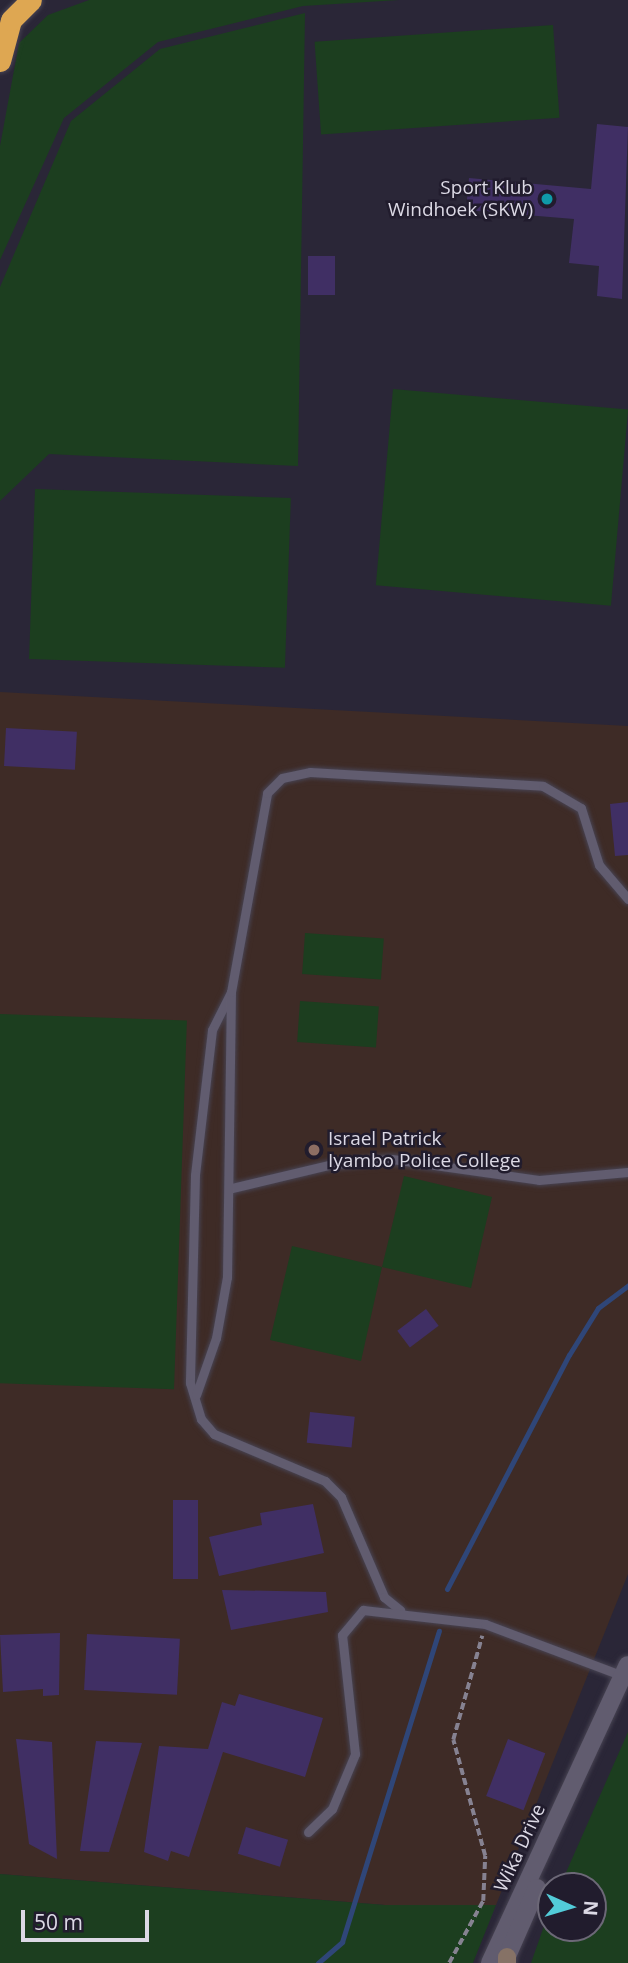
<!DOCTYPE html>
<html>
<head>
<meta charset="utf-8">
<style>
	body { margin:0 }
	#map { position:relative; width:628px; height:1963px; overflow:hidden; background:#2a2637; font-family:"Open Sans",sans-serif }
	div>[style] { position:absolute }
	.education>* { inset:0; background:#3e2b26 }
	.green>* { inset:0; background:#1c3e1f; transform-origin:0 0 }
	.stream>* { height:5px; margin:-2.5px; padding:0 2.5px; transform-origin:2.5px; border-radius:2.5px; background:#2f4678 }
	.building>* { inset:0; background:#402f64; transform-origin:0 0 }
	.path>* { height:3.5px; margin-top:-1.75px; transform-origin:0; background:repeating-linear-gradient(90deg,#868291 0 7px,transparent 0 10.5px) }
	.roads { filter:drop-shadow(0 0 2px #474352) drop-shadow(0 0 2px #474352) }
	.lane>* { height:9px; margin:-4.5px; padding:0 4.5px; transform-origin:4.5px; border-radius:4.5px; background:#615c6f }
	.street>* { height:18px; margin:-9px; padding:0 9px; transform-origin:9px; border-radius:9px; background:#615c6f }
	.secondary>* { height:18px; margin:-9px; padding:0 9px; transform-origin:9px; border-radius:9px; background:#867266 }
	.highway>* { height:21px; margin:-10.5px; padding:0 10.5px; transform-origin:10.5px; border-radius:10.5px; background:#dea752 }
	.dots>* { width:19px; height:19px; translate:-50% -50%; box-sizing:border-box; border:4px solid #211c2d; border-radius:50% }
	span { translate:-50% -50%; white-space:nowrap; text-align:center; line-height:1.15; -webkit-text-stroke:5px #211c2d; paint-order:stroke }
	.poi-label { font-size:19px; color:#dcd9e5 }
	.right { translate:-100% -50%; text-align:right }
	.left { translate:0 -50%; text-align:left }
	.street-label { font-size:19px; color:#dcd9e5 }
	.north { position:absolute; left:537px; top:1872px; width:70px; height:70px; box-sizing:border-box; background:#211c2d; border:2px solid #6c6877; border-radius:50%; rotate:94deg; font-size:19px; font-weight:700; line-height:28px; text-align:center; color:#dcd9e5 }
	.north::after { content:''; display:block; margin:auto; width:24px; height:32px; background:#52cbd8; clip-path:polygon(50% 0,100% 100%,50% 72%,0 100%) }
	.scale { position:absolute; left:21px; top:1910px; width:128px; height:32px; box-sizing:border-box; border:4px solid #dcd9e5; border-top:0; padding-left:9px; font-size:21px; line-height:24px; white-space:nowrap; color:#dcd9e5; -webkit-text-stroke:5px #211c2d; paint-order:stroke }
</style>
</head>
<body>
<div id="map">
	<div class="education">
		<i style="clip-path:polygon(0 692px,628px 726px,628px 1574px,496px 1905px,385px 1905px,0 1874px)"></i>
	</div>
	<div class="green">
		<i style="clip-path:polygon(89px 0,399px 0,303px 6px,158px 42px,64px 118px,0 260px,0 146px,19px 43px,48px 15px)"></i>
		<i style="clip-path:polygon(305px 13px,298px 466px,49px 454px,0 501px,0 287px,71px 121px,160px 49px)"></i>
		<i style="left:553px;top:25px;width:93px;height:239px;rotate:86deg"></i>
		<i style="left:393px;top:389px;width:236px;height:197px;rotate:5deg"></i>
		<i style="left:35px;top:489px;width:256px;height:170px;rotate:2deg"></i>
		<i style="left:305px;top:933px;width:79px;height:41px;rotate:4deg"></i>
		<i style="left:300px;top:1001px;width:79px;height:41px;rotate:4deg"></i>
		<i style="left:0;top:1014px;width:187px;height:369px;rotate:2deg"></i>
		<i style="clip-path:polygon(404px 1176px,492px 1197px,471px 1288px,382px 1267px,361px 1361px,270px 1340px,292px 1246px,382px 1267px)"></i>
		<i style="clip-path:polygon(628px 1732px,628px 1963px,531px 1963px,551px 1906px,551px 1928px,593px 1928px,593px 1886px,560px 1886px)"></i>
		<i style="clip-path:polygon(0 1874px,385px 1905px,496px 1905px,473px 1963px,0 1963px)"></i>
	</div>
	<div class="stream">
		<i style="left:447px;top:1589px;width:264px;rotate:-62.5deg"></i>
		<i style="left:569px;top:1355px;width:55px;rotate:-58.3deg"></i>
		<i style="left:598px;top:1308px;width:38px;rotate:-37deg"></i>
		<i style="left:318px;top:1963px;width:32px;rotate:-41deg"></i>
		<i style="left:342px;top:1942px;width:326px;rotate:-72.7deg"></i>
	</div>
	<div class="building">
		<i style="clip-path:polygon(597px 124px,628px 127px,622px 299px,597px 296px,599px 266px,569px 263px,574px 219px,466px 210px,469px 178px,591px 189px)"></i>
		<i style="left:308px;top:256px;width:27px;height:39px"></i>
		<i style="left:6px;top:728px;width:71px;height:38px;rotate:3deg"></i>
		<i style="clip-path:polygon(628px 802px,628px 855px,615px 856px,610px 804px)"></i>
		<i style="left:426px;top:1309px;width:21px;height:36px;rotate:53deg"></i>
		<i style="left:310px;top:1412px;width:45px;height:31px;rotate:6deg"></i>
		<i style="left:173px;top:1500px;width:25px;height:79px"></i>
		<i style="clip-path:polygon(313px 1504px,324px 1553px,219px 1576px,209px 1537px,262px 1525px,260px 1513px)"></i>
		<i style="clip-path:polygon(222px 1590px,326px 1592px,328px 1612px,231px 1630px)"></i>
		<i style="clip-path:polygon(60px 1633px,59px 1695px,43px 1696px,43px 1689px,3px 1692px,0 1635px)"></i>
		<i style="left:87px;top:1634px;width:93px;height:56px;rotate:3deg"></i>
		<i style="clip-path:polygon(239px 1694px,323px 1718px,305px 1777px,223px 1752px,189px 1857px,171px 1851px,168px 1861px,144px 1852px,159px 1746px,208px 1749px,222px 1702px,235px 1706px)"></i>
		<i style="clip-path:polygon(16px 1739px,52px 1742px,57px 1859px,29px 1844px)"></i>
		<i style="left:508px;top:1739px;width:40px;height:61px;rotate:21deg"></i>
		<i style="clip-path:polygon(96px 1741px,142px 1743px,109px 1852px,80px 1851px)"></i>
		<i style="left:246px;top:1827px;width:44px;height:28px;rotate:17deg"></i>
	</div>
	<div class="path">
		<i style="left:449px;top:1963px;width:71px;rotate:-61.3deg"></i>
		<i style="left:483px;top:1901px;width:45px;rotate:-87.5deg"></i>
		<i style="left:485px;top:1856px;width:120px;rotate:-105.4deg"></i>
		<i style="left:453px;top:1740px;width:108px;rotate:-74.4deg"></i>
	</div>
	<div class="roads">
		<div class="lane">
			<i style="left:231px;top:992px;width:42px;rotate:116.6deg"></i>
			<i style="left:212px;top:1030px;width:146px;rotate:96.7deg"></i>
			<i style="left:195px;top:1175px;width:208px;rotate:91.4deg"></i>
			<i style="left:190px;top:1383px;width:38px;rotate:73deg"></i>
			<i style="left:201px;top:1419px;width:20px;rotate:49deg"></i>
			<i style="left:214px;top:1434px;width:121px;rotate:22.9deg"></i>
			<i style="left:325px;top:1481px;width:23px;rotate:45deg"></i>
			<i style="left:341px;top:1497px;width:109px;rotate:66.7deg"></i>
			<i style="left:384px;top:1597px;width:21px;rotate:39deg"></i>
			<i style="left:232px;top:1188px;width:104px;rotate:-13.4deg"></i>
			<i style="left:333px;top:1164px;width:59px;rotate:-4.8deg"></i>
			<i style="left:392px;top:1159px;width:148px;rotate:8.1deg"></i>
			<i style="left:539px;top:1180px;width:89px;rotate:-5.1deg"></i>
			<i style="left:196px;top:1395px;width:60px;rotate:-70.7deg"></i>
			<i style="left:216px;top:1338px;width:62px;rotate:-79.8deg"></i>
			<i style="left:227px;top:1277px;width:285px;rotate:-89.2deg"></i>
			<i style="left:231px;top:992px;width:202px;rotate:-79.7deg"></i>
			<i style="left:267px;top:793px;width:21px;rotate:-45deg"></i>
			<i style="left:282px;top:778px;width:29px;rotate:-12deg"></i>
			<i style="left:310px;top:772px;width:233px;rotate:3.4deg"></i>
			<i style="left:543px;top:786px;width:44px;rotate:30.1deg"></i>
			<i style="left:581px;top:808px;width:60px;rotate:72.5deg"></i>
			<i style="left:599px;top:865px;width:45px;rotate:49.5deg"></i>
			<i style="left:308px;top:1832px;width:33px;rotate:-44deg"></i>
			<i style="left:332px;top:1809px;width:60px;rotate:-67.3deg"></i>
			<i style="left:355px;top:1754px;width:120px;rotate:-96.2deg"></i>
			<i style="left:342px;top:1635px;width:33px;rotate:-50deg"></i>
			<i style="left:363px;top:1610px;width:123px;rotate:6.5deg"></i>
			<i style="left:485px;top:1624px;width:147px;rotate:20.6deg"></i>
		</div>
		<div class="street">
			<i style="left:490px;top:1963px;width:328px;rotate:-65.2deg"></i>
			<i style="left:504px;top:1963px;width:82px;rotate:-66.3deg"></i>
		</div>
		<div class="secondary">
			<i style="left:507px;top:1963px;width:6px;rotate:-90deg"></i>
		</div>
		<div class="highway">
			<i style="left:0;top:61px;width:42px;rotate:-75deg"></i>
			<i style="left:11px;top:20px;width:28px;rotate:-45deg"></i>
		</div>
	</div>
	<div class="dots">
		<i style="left:547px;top:199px;background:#0f9aa8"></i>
		<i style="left:314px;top:1150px;background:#8d6e63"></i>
	</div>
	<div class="poi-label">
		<span class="right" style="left:533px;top:199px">Sport Klub<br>Windhoek (SKW)</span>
		<span class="left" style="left:328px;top:1150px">Israel Patrick<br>Iyambo Police College</span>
	</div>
	<div class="street-label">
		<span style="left:520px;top:1848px;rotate:-65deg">Wika Drive</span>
	</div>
	<div class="north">N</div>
	<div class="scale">50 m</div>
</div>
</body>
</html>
